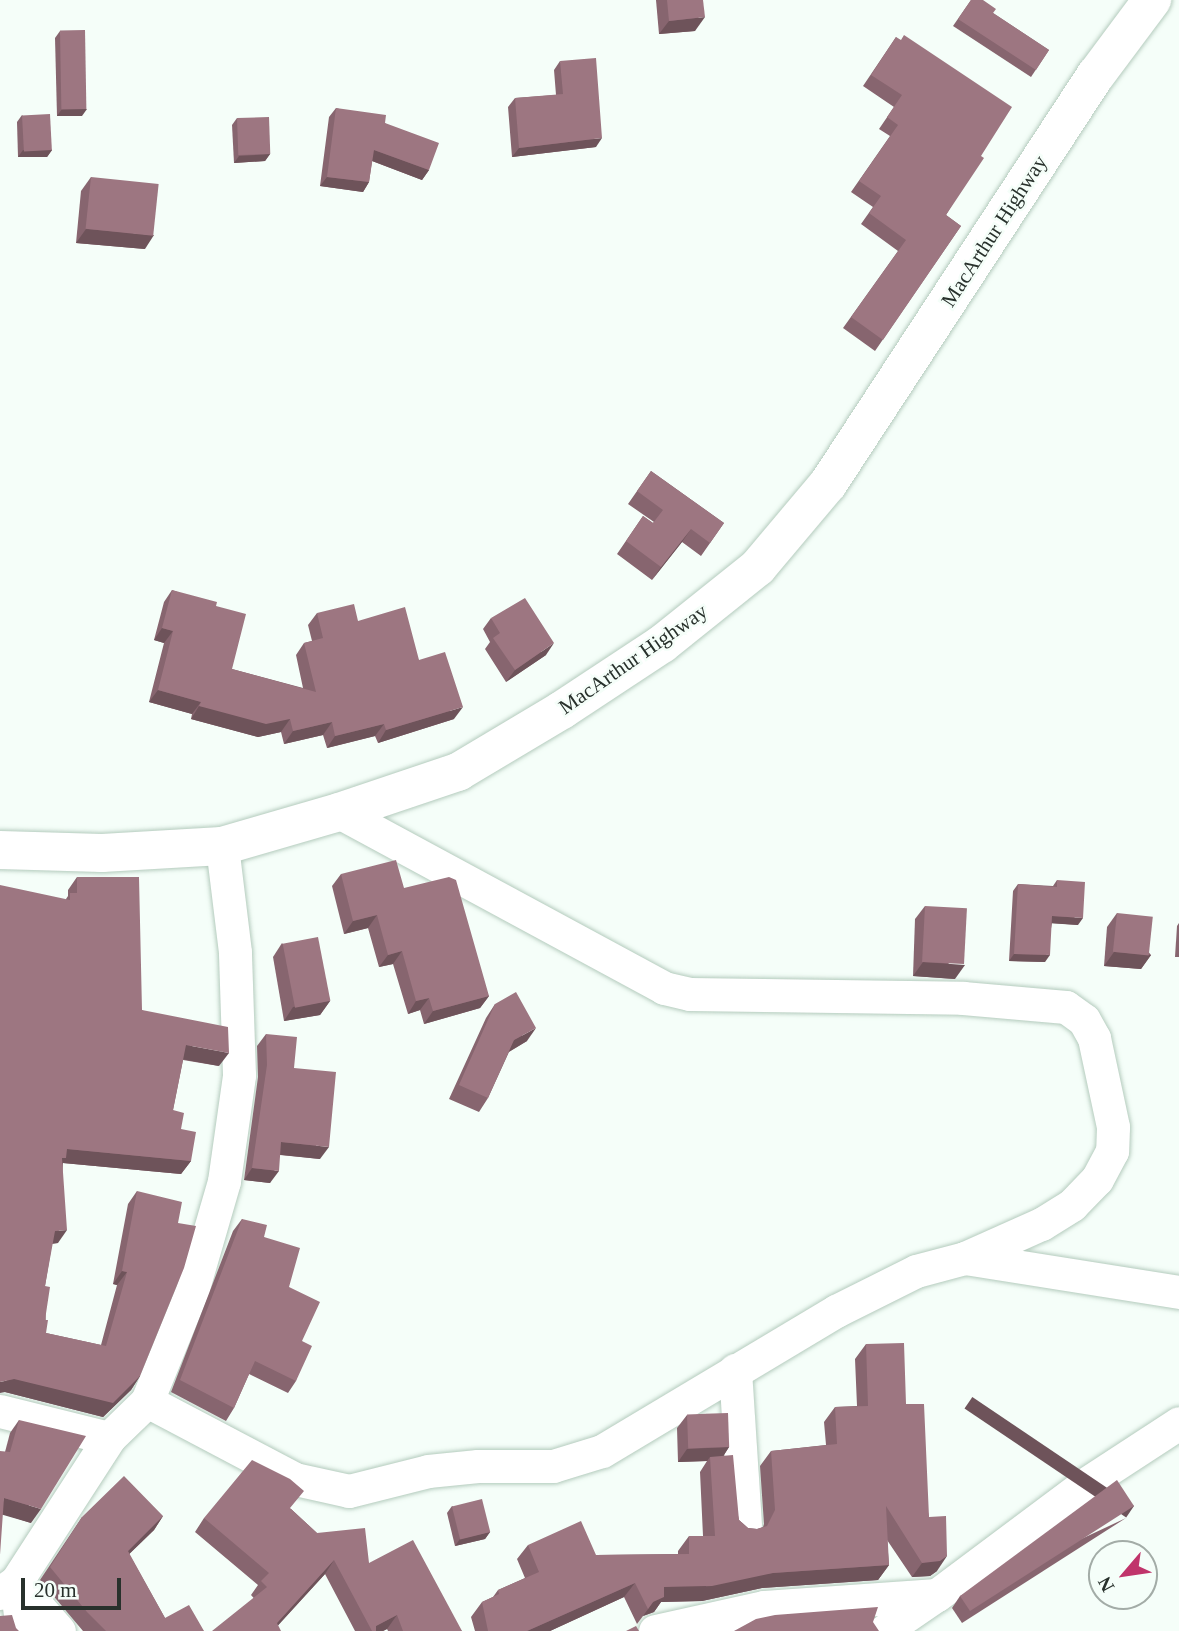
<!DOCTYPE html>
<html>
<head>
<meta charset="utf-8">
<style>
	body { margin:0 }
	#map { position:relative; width:1179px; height:1631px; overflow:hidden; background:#f5fef9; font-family:"Times New Roman",serif }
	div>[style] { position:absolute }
	.roads { filter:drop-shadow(0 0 2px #b4cbbd) drop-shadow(0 0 2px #b4cbbd) }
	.street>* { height:33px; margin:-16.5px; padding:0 16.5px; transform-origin:16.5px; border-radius:16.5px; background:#fff }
	.highway>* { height:38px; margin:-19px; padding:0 19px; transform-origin:19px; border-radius:19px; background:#fff }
	.wall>* { inset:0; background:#87656f }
	.shaded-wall>* { inset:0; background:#6e535a; transform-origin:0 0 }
	.building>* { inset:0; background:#9d7681; transform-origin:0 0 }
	span { translate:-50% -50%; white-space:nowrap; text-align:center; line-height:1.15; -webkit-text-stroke:5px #f5fef9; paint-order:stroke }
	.street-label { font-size:21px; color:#28312c }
	.north { position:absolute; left:1088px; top:1540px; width:70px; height:70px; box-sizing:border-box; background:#f5fef9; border:2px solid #a3aca7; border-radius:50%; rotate:241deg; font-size:19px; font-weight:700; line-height:28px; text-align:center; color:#28312c }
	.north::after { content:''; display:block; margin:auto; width:24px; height:32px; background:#c0346b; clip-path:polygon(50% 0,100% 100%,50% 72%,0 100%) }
	.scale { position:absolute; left:21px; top:1578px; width:100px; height:32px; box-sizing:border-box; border:4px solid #28312c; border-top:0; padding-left:9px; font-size:21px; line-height:24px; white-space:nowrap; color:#28312c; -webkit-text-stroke:5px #f5fef9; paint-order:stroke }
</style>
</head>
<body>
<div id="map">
	<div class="roads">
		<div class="street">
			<i style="left:339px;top:812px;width:370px;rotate:28.4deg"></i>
			<i style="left:664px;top:988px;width:27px;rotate:13deg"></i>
			<i style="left:690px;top:994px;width:273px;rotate:0.8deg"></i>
			<i style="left:963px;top:998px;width:103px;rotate:5deg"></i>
			<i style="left:1066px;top:1007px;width:22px;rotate:36deg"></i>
			<i style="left:1084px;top:1020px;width:21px;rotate:61deg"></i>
			<i style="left:1094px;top:1038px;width:91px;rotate:77.9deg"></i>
			<i style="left:1113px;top:1127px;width:24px;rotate:92deg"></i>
			<i style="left:1112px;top:1151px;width:32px;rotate:118deg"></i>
			<i style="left:1097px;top:1179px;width:36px;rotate:134deg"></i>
			<i style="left:1072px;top:1205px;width:36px;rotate:148deg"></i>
			<i style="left:1041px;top:1224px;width:83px;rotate:155.9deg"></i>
			<i style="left:735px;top:1370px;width:155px;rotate:86.3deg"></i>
			<i style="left:147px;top:1401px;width:167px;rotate:27.8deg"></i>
			<i style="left:295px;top:1479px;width:55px;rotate:12.5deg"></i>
			<i style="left:349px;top:1491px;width:81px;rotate:-14.2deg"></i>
			<i style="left:428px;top:1471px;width:50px;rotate:-5.7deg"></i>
			<i style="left:478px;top:1466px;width:75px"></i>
			<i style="left:553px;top:1466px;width:51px;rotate:-17deg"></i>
			<i style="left:602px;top:1451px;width:273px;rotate:-30.9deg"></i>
			<i style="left:836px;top:1311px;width:89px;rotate:-26.6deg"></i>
			<i style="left:916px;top:1271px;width:51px;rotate:-14.9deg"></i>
			<i style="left:965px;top:1258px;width:217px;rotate:9deg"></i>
			<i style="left:0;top:1411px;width:112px;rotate:13.9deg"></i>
			<i style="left:16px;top:1582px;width:65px;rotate:48.7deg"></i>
			<i style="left:16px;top:1582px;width:49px;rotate:83deg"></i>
			<i style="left:0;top:1593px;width:19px;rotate:-35deg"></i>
			<i style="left:16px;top:1582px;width:171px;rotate:-57.1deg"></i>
			<i style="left:109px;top:1438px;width:53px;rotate:-44.2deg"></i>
			<i style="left:147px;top:1401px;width:122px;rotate:-67.8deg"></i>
			<i style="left:193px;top:1288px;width:111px;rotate:-73.8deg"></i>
			<i style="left:224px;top:1181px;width:107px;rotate:-81.9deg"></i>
			<i style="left:239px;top:1075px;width:123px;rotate:-91.9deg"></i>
			<i style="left:235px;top:952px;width:107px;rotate:-97deg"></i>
			<i style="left:655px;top:1631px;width:112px;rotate:-12.4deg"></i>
			<i style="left:764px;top:1607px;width:173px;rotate:-4deg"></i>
			<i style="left:937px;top:1595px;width:184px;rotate:-36.8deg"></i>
			<i style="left:1084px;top:1485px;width:113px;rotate:-33.1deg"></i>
			<i style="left:884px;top:1631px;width:62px;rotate:-34.5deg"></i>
		</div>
		<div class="highway">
			<i style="left:0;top:850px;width:102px;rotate:1.7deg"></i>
			<i style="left:102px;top:853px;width:120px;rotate:-3.3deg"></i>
			<i style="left:222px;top:846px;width:122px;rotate:-16.2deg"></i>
			<i style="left:339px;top:812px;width:126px;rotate:-18.6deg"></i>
			<i style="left:458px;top:772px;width:121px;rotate:-30.8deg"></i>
			<i style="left:562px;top:710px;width:120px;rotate:-33.4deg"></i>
			<i style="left:662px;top:644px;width:123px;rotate:-38.7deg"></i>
			<i style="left:758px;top:567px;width:109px;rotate:-49.9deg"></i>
			<i style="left:828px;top:484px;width:489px;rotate:-56.8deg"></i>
			<i style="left:1096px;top:75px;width:94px;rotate:-53.3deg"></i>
		</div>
	</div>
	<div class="wall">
		<i style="clip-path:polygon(656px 0,703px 0,695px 31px,659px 34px)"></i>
		<i style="clip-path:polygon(971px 0,993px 13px,1049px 50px,1031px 77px,953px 26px)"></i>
		<i style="clip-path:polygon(60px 31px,82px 116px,57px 116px,55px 38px)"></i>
		<i style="clip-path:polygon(896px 37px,981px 156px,946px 215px,961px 226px,875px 351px,843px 328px,898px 251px,861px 224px,873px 207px,851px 192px,890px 136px,879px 129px,894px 107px,863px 86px)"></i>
		<i style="clip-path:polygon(560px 61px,596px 147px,512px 157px,508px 107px,515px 98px,556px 95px,554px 70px)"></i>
		<i style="clip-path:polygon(336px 108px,385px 123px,429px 170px,422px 180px,372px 161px,369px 182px,363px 192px,320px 186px,329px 117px)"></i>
		<i style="clip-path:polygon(22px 115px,52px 150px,47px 157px,18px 157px,17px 122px)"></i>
		<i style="clip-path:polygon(237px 118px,270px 154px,265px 161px,234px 163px,232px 125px)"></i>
		<i style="clip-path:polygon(91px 177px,145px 249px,76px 243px,81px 191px)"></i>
		<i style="clip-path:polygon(651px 471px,724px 523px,701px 556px,682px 542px,652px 580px,617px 554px,643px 516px,653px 523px,654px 522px,628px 504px)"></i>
		<i style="clip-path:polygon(172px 590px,216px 606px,232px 669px,303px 688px,296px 655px,304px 643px,312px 641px,308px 625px,317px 613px,358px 621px,419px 660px,454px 719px,378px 743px,375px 736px,327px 748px,323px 735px,284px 744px,281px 732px,258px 737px,191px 719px,192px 714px,149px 702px,164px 643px,154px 640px,164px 602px)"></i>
		<i style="clip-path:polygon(491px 618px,546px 655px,506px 682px,485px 649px,490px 642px,483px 629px)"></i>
		<i style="clip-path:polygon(341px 874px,404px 888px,489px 996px,480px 1008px,424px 1024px,420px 1010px,408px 1014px,393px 964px,379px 967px,368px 928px,344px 934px,332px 886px)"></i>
		<i style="clip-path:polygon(77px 877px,142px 1010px,219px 1066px,183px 1060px,173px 1110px,181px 1129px,191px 1161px,181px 1174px,63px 1163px,58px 1243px,52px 1244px,45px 1286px,46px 1333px,101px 1345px,117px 1285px,113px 1284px,128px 1204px,137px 1191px,140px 1376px,131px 1390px,103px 1417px,5px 1392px,66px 899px,68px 896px,68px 890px)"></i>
		<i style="clip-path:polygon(1057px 880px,1078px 925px,1052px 923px,1045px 962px,1009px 961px,1013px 891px,1018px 884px,1053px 886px)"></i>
		<i style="clip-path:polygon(925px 906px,955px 979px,913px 976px,915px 919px)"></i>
		<i style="clip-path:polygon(1117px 913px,1151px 955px,1141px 969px,1104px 966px,1107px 927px)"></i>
		<i style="clip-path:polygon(1179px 923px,1179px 957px,1175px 957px,1177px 926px)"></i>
		<i style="clip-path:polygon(282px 943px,330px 1001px,320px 1015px,284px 1021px,273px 957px)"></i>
		<i style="clip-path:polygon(495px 1004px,527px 1041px,509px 1052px,488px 1098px,479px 1112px,449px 1099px,486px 1018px)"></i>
		<i style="clip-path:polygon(266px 1034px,294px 1068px,320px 1159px,280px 1155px,270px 1183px,244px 1180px,258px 1077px,257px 1046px)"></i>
		<i style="clip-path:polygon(242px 1219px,264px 1237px,289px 1287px,302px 1341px,296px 1381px,288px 1393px,249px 1374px,234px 1408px,226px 1421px,171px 1392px,233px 1231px)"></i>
		<i style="clip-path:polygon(866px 1344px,906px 1404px,929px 1517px,937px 1571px,930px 1576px,912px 1577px,887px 1540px,889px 1565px,878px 1580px,762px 1588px,702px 1601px,661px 1602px,654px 1612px,643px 1616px,637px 1624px,624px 1597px,550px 1631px,475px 1631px,471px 1617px,482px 1602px,493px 1597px,498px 1590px,525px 1578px,517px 1559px,528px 1545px,596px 1555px,678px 1554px,678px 1551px,689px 1536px,703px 1536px,700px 1472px,707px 1461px,678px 1462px,677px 1428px,687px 1415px,729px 1447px,724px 1455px,739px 1520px,748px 1528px,757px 1529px,763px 1527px,764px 1524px,760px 1466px,771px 1451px,826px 1445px,824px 1422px,835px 1407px,857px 1406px,855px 1359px)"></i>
		<i style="clip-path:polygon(19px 1420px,31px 1523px,3px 1514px,5px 1452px,10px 1433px)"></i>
		<i style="clip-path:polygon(452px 1506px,490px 1532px,485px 1539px,455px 1546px,447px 1513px)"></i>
		<i style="clip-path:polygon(291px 1509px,317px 1533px,369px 1563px,462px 1631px,388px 1631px,387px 1629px,383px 1631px,355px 1631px,325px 1574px,278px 1625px,251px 1595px,258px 1585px,195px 1532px,204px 1518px)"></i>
		<i style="clip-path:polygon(163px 1516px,154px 1530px,129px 1554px,165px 1618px,204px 1631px,83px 1631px,40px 1580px,82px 1517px)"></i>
		<i style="clip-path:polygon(1126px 1518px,962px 1623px,952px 1608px,960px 1596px)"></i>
	</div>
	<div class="shaded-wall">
		<i style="clip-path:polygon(705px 17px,695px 31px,659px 34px,669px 21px)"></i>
		<i style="clip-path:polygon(62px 109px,87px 109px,82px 116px,57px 116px)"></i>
		<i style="clip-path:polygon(602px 138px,596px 147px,512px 157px,519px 148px)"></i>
		<i style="clip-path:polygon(23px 150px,52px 150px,47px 157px,18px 157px)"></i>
		<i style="clip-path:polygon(374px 150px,429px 170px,422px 180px,367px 159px)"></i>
		<i style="clip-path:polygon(270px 154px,265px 161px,234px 163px,239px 156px)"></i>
		<i style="clip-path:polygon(327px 177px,369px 182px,363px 192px,320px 186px)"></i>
		<i style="clip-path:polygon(86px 229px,154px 235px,145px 249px,76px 243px)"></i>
		<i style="clip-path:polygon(691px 529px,682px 542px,652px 580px,661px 567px)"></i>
		<i style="clip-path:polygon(162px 628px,173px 631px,164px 643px,154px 640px)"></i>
		<i style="clip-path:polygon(554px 643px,546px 655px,506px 682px,515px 670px)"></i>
		<i style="clip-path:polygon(158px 690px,201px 702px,192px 714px,149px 702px)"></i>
		<i style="clip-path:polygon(199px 706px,290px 719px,281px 732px,258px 737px,191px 719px)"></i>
		<i style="clip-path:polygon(463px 707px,454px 719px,378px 743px,386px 730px)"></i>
		<i style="clip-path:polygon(332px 722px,323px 735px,284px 744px,293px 731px)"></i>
		<i style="clip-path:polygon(384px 724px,375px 736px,327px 748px,335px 736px)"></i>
		<i style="clip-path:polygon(377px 915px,368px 928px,344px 934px,353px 921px)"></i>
		<i style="clip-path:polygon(1052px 916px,1083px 918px,1078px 925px,1047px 923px)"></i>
		<i style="clip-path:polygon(402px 951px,393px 964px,379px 967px,388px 955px)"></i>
		<i style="clip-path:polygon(1114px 952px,1151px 955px,1141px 969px,1104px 966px)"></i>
		<i style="clip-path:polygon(1014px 954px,1050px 955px,1045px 962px,1009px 961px)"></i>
		<i style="clip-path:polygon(923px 962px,965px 965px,955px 979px,913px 976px)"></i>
		<i style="clip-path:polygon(489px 996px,480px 1008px,424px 1024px,433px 1011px)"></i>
		<i style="clip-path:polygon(429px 998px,420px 1010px,408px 1014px,416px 1001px)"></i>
		<i style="clip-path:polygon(330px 1001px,320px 1015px,284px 1021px,293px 1007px)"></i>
		<i style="clip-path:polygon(536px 1028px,527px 1041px,505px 1054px,514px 1040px)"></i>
		<i style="clip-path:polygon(186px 1045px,229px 1053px,219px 1066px,176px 1058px)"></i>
		<i style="clip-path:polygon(281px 1142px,329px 1147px,320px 1159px,273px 1154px)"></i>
		<i style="clip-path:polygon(67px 1149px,191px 1161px,181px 1174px,63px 1163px,52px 1171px)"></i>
		<i style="clip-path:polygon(252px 1168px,279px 1171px,270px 1183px,244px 1180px)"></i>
		<i style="clip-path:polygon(67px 1230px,58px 1243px,45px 1244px,55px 1231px)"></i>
		<i style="clip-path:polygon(122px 1271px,127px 1272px,117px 1285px,113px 1284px)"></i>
		<i style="clip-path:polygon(140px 1376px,131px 1390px,103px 1417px,5px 1392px,0 1393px,0 1382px,14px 1379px)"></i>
		<i style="clip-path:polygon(729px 1447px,720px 1461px,710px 1457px,707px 1461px,678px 1462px,687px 1449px)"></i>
		<i style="clip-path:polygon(4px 1498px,41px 1509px,31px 1523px,0 1514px)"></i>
		<i style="left:1134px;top:1506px;width:14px;height:195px;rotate:124deg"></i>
		<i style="clip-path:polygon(163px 1516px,154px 1530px,118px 1565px,128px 1551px)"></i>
		<i style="clip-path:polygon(490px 1532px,485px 1539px,455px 1546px,460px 1539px)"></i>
		<i style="clip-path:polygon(947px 1556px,937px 1571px,930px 1576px,912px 1577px,922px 1563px)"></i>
		<i style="clip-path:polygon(334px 1560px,325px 1574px,273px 1631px,277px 1623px)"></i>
		<i style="clip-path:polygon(889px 1565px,878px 1580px,762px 1588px,702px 1601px,661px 1602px,654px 1612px,643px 1616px,664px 1587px,773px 1573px)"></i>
		<i style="clip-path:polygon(635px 1583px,624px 1597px,550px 1631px,527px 1631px)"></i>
		<i style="clip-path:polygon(397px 1615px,387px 1629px,383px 1631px,373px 1631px,376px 1626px)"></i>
	</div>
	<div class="building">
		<i style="clip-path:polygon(667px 0,703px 0,705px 17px,669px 21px)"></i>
		<i style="clip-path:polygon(971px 0,983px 0,996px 9px,993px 13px,1049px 50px,1036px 70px,958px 19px)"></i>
		<i style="left:85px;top:30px;width:79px;height:25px;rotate:89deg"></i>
		<i style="clip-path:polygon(904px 35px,1012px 107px,981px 156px,984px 158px,946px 215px,961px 226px,883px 340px,851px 317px,906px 240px,869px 213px,881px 196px,859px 181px,898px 125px,887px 117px,902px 95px,871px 75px,896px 37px,901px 40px)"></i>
		<i style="clip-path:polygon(596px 58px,602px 138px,519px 148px,515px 98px,563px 94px,560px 61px)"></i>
		<i style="clip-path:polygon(336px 108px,386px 115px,385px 123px,439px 143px,429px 170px,374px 150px,369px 182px,327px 177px)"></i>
		<i style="left:50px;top:114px;width:36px;height:28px;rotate:87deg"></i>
		<i style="left:269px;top:117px;width:37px;height:32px;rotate:88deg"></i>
		<i style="left:91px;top:177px;width:68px;height:52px;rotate:6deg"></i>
		<i style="clip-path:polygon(651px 471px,724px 523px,710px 543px,691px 529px,661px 567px,626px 541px,643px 516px,653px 523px,663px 510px,637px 491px)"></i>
		<i style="clip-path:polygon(172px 590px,217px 602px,216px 606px,246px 614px,232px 669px,316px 692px,304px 643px,323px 638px,317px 613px,354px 604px,358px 621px,405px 607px,419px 660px,445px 652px,463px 707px,386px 730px,384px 724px,335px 736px,332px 722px,293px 731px,290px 719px,266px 724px,199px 706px,201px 702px,158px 690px,173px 631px,162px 628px)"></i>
		<i style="clip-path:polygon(525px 598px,554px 643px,515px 670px,493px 638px,500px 633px,491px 618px)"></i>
		<i style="clip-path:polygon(396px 860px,404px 888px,449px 877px,456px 880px,489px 996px,433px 1011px,429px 998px,416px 1001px,402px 951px,388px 955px,377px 915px,353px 921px,341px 874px)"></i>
		<i style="clip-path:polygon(77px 877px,139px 877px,142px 1010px,228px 1027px,229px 1053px,186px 1045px,173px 1110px,184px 1113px,181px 1129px,196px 1132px,191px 1161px,67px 1149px,66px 1158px,62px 1158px,67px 1230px,55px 1231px,45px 1286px,50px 1287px,45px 1320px,48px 1320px,46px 1333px,106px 1346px,127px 1272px,122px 1271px,137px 1191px,182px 1202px,178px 1223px,196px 1226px,184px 1268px,140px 1376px,113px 1403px,14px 1379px,0 1382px,0 885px,70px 900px,70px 893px,77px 893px)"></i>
		<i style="clip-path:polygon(1057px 880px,1085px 882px,1083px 918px,1052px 916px,1050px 955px,1014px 954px,1018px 884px,1057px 887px)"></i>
		<i style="left:925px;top:906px;width:42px;height:56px;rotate:3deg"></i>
		<i style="left:1117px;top:913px;width:36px;height:39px;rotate:6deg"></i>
		<i style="left:318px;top:937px;width:65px;height:36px;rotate:79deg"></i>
		<i style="clip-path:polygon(516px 992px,536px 1028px,514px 1040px,488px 1098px,459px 1085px,495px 1004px)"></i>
		<i style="clip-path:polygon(266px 1034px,297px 1037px,294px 1068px,336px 1072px,329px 1147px,281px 1142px,279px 1171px,252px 1168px,267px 1065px)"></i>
		<i style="clip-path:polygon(242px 1219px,267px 1225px,264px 1237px,300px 1248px,289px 1287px,320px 1302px,302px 1341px,312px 1346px,296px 1381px,255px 1361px,234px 1408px,180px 1380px)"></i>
		<i style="clip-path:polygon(904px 1343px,906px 1404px,924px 1404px,929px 1517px,946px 1516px,947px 1556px,940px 1561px,922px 1563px,886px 1506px,889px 1565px,773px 1573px,712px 1586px,664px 1587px,664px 1597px,653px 1602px,648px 1609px,635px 1583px,527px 1631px,488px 1631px,482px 1602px,499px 1594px,498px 1590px,539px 1572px,528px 1545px,581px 1521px,596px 1555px,689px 1554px,689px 1536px,715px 1536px,710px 1457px,733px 1455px,739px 1520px,748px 1528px,757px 1529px,767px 1526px,775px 1510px,771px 1451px,837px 1444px,835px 1407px,868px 1406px,866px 1344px)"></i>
		<i style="left:728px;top:1413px;width:34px;height:41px;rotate:88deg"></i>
		<i style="clip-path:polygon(19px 1420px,86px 1436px,41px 1509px,4px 1498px,0 1555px,0 1451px,10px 1452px)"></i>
		<i style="clip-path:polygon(252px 1460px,290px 1479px,304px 1491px,290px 1508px,317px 1533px,365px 1528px,369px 1563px,413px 1540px,462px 1631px,403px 1631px,397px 1615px,376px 1626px,376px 1631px,372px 1631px,334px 1560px,277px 1623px,281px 1631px,212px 1631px,267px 1587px,261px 1581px,269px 1573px,204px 1518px)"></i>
		<i style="clip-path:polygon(124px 1476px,163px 1516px,128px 1551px,165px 1618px,189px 1605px,204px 1631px,106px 1631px,87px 1612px,50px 1567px,82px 1517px)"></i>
		<i style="clip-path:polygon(1117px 1480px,1134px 1506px,970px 1611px,960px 1596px)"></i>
		<i style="left:482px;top:1499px;width:34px;height:31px;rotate:76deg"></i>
		<i style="clip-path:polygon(878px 1607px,873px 1622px,879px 1631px,734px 1631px,756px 1619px,775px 1615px)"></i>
		<i style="clip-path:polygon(12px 1615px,16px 1628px,19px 1631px,0 1631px,0 1616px)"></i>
		<i style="clip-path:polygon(636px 1626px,639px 1631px,626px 1631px)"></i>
	</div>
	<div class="street-label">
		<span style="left:994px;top:231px;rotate:-57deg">MacArthur Highway</span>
		<span style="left:633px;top:659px;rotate:-35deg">MacArthur Highway</span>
	</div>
	<div class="north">N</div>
	<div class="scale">20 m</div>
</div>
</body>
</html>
